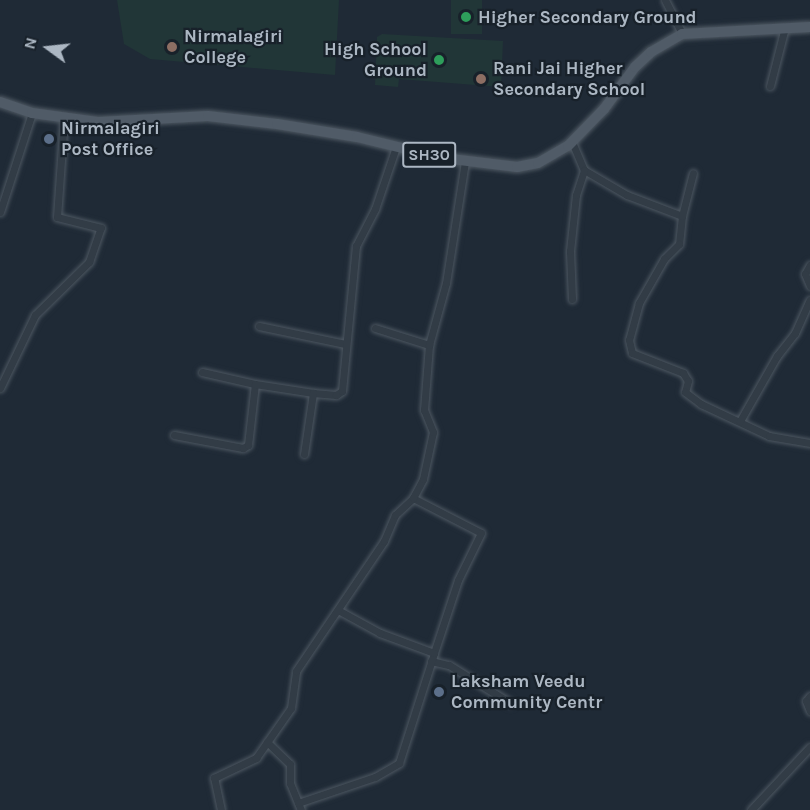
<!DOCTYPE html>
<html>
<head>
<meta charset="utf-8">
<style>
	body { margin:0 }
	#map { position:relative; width:810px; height:810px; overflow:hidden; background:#1f2a36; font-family:Karla,sans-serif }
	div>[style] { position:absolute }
	.green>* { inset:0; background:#213637; transform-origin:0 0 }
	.roads { filter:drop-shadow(0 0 2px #4d5761) drop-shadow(0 0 2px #4d5761) }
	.street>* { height:7px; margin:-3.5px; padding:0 3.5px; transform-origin:3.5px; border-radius:3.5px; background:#323c46 }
	.primary>* { height:10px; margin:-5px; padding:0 5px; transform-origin:5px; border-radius:5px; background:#505b67 }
	.dots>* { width:16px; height:16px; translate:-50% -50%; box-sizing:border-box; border:3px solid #18212a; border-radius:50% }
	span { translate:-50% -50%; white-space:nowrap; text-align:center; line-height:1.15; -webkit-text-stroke:4.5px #18212a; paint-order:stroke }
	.shield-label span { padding:2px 4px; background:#18212a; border:2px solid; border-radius:4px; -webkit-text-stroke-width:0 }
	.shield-label { font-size:16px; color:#acb7c3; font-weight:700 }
	.poi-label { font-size:18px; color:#acb7c3; font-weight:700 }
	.left { translate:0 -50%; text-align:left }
	.right { translate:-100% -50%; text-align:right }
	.north { position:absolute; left:18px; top:18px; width:60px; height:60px; -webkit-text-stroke:4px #18212a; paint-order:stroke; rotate:285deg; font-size:16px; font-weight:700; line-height:24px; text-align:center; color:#acb7c3 }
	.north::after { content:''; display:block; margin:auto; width:21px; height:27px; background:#acb7c3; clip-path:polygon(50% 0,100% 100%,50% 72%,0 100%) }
</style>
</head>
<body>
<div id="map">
	<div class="green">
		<i style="clip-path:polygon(117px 0,339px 0,335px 75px,150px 59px,124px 44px)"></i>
		<i style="left:451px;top:0;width:31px;height:34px"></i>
		<i style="clip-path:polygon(382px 34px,503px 41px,501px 87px,399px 79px,398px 87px,375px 85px,377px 37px)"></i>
	</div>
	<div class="roads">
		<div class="street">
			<i style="left:665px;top:0;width:38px;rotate:63deg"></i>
			<i style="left:770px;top:86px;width:61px;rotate:-75.7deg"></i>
			<i style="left:572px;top:142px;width:30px;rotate:67deg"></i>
			<i style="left:584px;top:170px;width:50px;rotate:30.2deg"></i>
			<i style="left:627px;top:195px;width:59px;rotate:20.9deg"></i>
			<i style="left:682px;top:216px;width:28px;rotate:96deg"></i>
			<i style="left:679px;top:244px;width:21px;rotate:135deg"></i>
			<i style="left:664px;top:259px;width:51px;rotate:119.6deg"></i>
			<i style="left:639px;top:303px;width:38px;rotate:105deg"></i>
			<i style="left:629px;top:340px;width:13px;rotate:77deg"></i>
			<i style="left:632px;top:353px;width:55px;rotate:21.4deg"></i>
			<i style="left:683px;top:373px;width:9px;rotate:58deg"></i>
			<i style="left:688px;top:381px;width:11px;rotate:105deg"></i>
			<i style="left:685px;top:392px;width:20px;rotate:37deg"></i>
			<i style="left:701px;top:404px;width:75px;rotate:25.2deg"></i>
			<i style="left:769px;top:436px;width:42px;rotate:9.7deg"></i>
			<i style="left:0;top:212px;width:104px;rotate:-72.1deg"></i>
			<i style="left:682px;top:216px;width:44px;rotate:-75.7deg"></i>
			<i style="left:810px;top:265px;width:10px;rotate:119deg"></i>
			<i style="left:805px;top:274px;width:13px;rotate:67deg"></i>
			<i style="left:572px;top:299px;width:48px;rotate:-92.4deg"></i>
			<i style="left:570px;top:251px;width:56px;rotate:-83.9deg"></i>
			<i style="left:576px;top:195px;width:26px;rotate:-72deg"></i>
			<i style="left:259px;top:326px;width:88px;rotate:11.8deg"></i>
			<i style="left:375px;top:328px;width:57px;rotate:17.5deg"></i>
			<i style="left:202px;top:372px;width:54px;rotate:12.8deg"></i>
			<i style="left:0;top:388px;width:81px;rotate:-64.4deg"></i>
			<i style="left:35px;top:315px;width:76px;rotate:-44.5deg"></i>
			<i style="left:89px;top:262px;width:36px;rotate:-71deg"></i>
			<i style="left:101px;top:228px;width:45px;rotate:-166deg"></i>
			<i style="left:57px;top:217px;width:99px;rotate:-86deg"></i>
			<i style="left:740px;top:421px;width:75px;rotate:-60.4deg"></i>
			<i style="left:777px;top:356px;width:29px;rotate:-52deg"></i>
			<i style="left:795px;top:333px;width:36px;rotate:-66deg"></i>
			<i style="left:174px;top:435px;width:70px;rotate:10.7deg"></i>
			<i style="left:243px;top:448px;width:6px;rotate:-31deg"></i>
			<i style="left:248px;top:445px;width:61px;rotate:-83.5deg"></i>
			<i style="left:255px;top:384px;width:59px;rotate:8.8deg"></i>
			<i style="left:313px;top:393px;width:23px;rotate:5deg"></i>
			<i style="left:336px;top:395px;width:7px;rotate:-34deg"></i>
			<i style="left:342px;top:391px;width:146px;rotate:-84.5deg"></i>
			<i style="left:356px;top:246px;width:42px;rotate:-62.8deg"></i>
			<i style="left:375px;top:209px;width:65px;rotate:-71.3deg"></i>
			<i style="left:304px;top:454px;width:62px;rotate:-81.6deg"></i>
			<i style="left:413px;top:498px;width:76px;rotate:27.2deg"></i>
			<i style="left:481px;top:533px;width:52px;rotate:116.1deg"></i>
			<i style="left:458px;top:580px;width:77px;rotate:108.2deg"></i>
			<i style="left:431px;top:661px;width:18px;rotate:13deg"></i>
			<i style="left:449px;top:665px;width:72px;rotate:31.9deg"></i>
			<i style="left:810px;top:696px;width:6px;rotate:129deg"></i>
			<i style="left:806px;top:701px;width:11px;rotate:68deg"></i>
			<i style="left:267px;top:742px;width:32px;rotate:44deg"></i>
			<i style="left:290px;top:764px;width:19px;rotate:90deg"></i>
			<i style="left:290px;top:783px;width:29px;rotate:68deg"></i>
			<i style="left:298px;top:803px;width:81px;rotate:-18.7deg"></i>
			<i style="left:375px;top:777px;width:28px;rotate:-30deg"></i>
			<i style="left:399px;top:763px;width:115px;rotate:-72.3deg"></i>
			<i style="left:434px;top:653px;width:58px;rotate:-159.7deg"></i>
			<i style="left:380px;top:633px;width:48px;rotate:-151.3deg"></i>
			<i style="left:221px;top:810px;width:33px;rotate:-102deg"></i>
			<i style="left:214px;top:778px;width:47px;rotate:-25.5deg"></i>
			<i style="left:256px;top:758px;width:61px;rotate:-55deg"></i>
			<i style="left:291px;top:708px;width:37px;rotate:-82deg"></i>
			<i style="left:296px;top:671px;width:157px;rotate:-55.9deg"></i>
			<i style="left:384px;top:541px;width:28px;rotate:-67deg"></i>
			<i style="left:395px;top:515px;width:25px;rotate:-43deg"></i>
			<i style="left:413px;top:498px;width:21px;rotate:-62deg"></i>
			<i style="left:423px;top:479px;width:48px;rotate:-78deg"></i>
			<i style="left:433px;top:432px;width:24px;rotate:-112deg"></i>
			<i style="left:424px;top:410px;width:65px;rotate:-85.6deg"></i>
			<i style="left:429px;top:345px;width:64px;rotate:-74.7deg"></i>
			<i style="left:446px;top:283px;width:123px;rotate:-81.1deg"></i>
			<i style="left:751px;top:810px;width:86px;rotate:-46.9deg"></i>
		</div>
		<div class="primary">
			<i style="left:0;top:102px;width:34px;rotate:19deg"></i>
			<i style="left:32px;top:113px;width:68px;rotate:7.7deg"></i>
			<i style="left:99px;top:122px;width:109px;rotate:-3.2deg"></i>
			<i style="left:208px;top:116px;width:69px;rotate:6.6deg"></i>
			<i style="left:277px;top:124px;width:81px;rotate:9.2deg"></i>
			<i style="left:357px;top:137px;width:89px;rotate:13.7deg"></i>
			<i style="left:443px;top:158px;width:75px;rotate:6.9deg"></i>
			<i style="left:517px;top:167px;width:21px;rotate:-11deg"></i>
			<i style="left:538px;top:163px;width:34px;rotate:-30deg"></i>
			<i style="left:568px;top:146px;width:52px;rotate:-45.8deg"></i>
			<i style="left:604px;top:109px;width:52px;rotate:-53.6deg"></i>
			<i style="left:635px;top:67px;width:22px;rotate:-43deg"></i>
			<i style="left:651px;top:52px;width:36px;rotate:-30deg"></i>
			<i style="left:682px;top:34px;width:128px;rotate:-3.1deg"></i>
		</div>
	</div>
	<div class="dots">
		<i style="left:466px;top:17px;background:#2e9e5b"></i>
		<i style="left:172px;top:47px;background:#8d6e63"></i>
		<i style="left:439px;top:60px;background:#2e9e5b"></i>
		<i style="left:481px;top:79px;background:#8d6e63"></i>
		<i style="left:49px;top:139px;background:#5c6f8a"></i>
		<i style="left:439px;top:692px;background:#5c6f8a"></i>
	</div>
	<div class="shield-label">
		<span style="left:429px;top:155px">SH30</span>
	</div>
	<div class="poi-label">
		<span class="left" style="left:478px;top:17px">Higher Secondary Ground</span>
		<span class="left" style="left:184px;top:47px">Nirmalagiri<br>College</span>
		<span class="right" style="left:427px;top:60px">High School<br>Ground</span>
		<span class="left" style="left:493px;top:79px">Rani Jai Higher<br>Secondary School</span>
		<span class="left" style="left:61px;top:139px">Nirmalagiri<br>Post Office</span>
		<span class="left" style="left:451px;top:692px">Laksham Veedu<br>Community Centr</span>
	</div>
	<div class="north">N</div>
</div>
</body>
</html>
